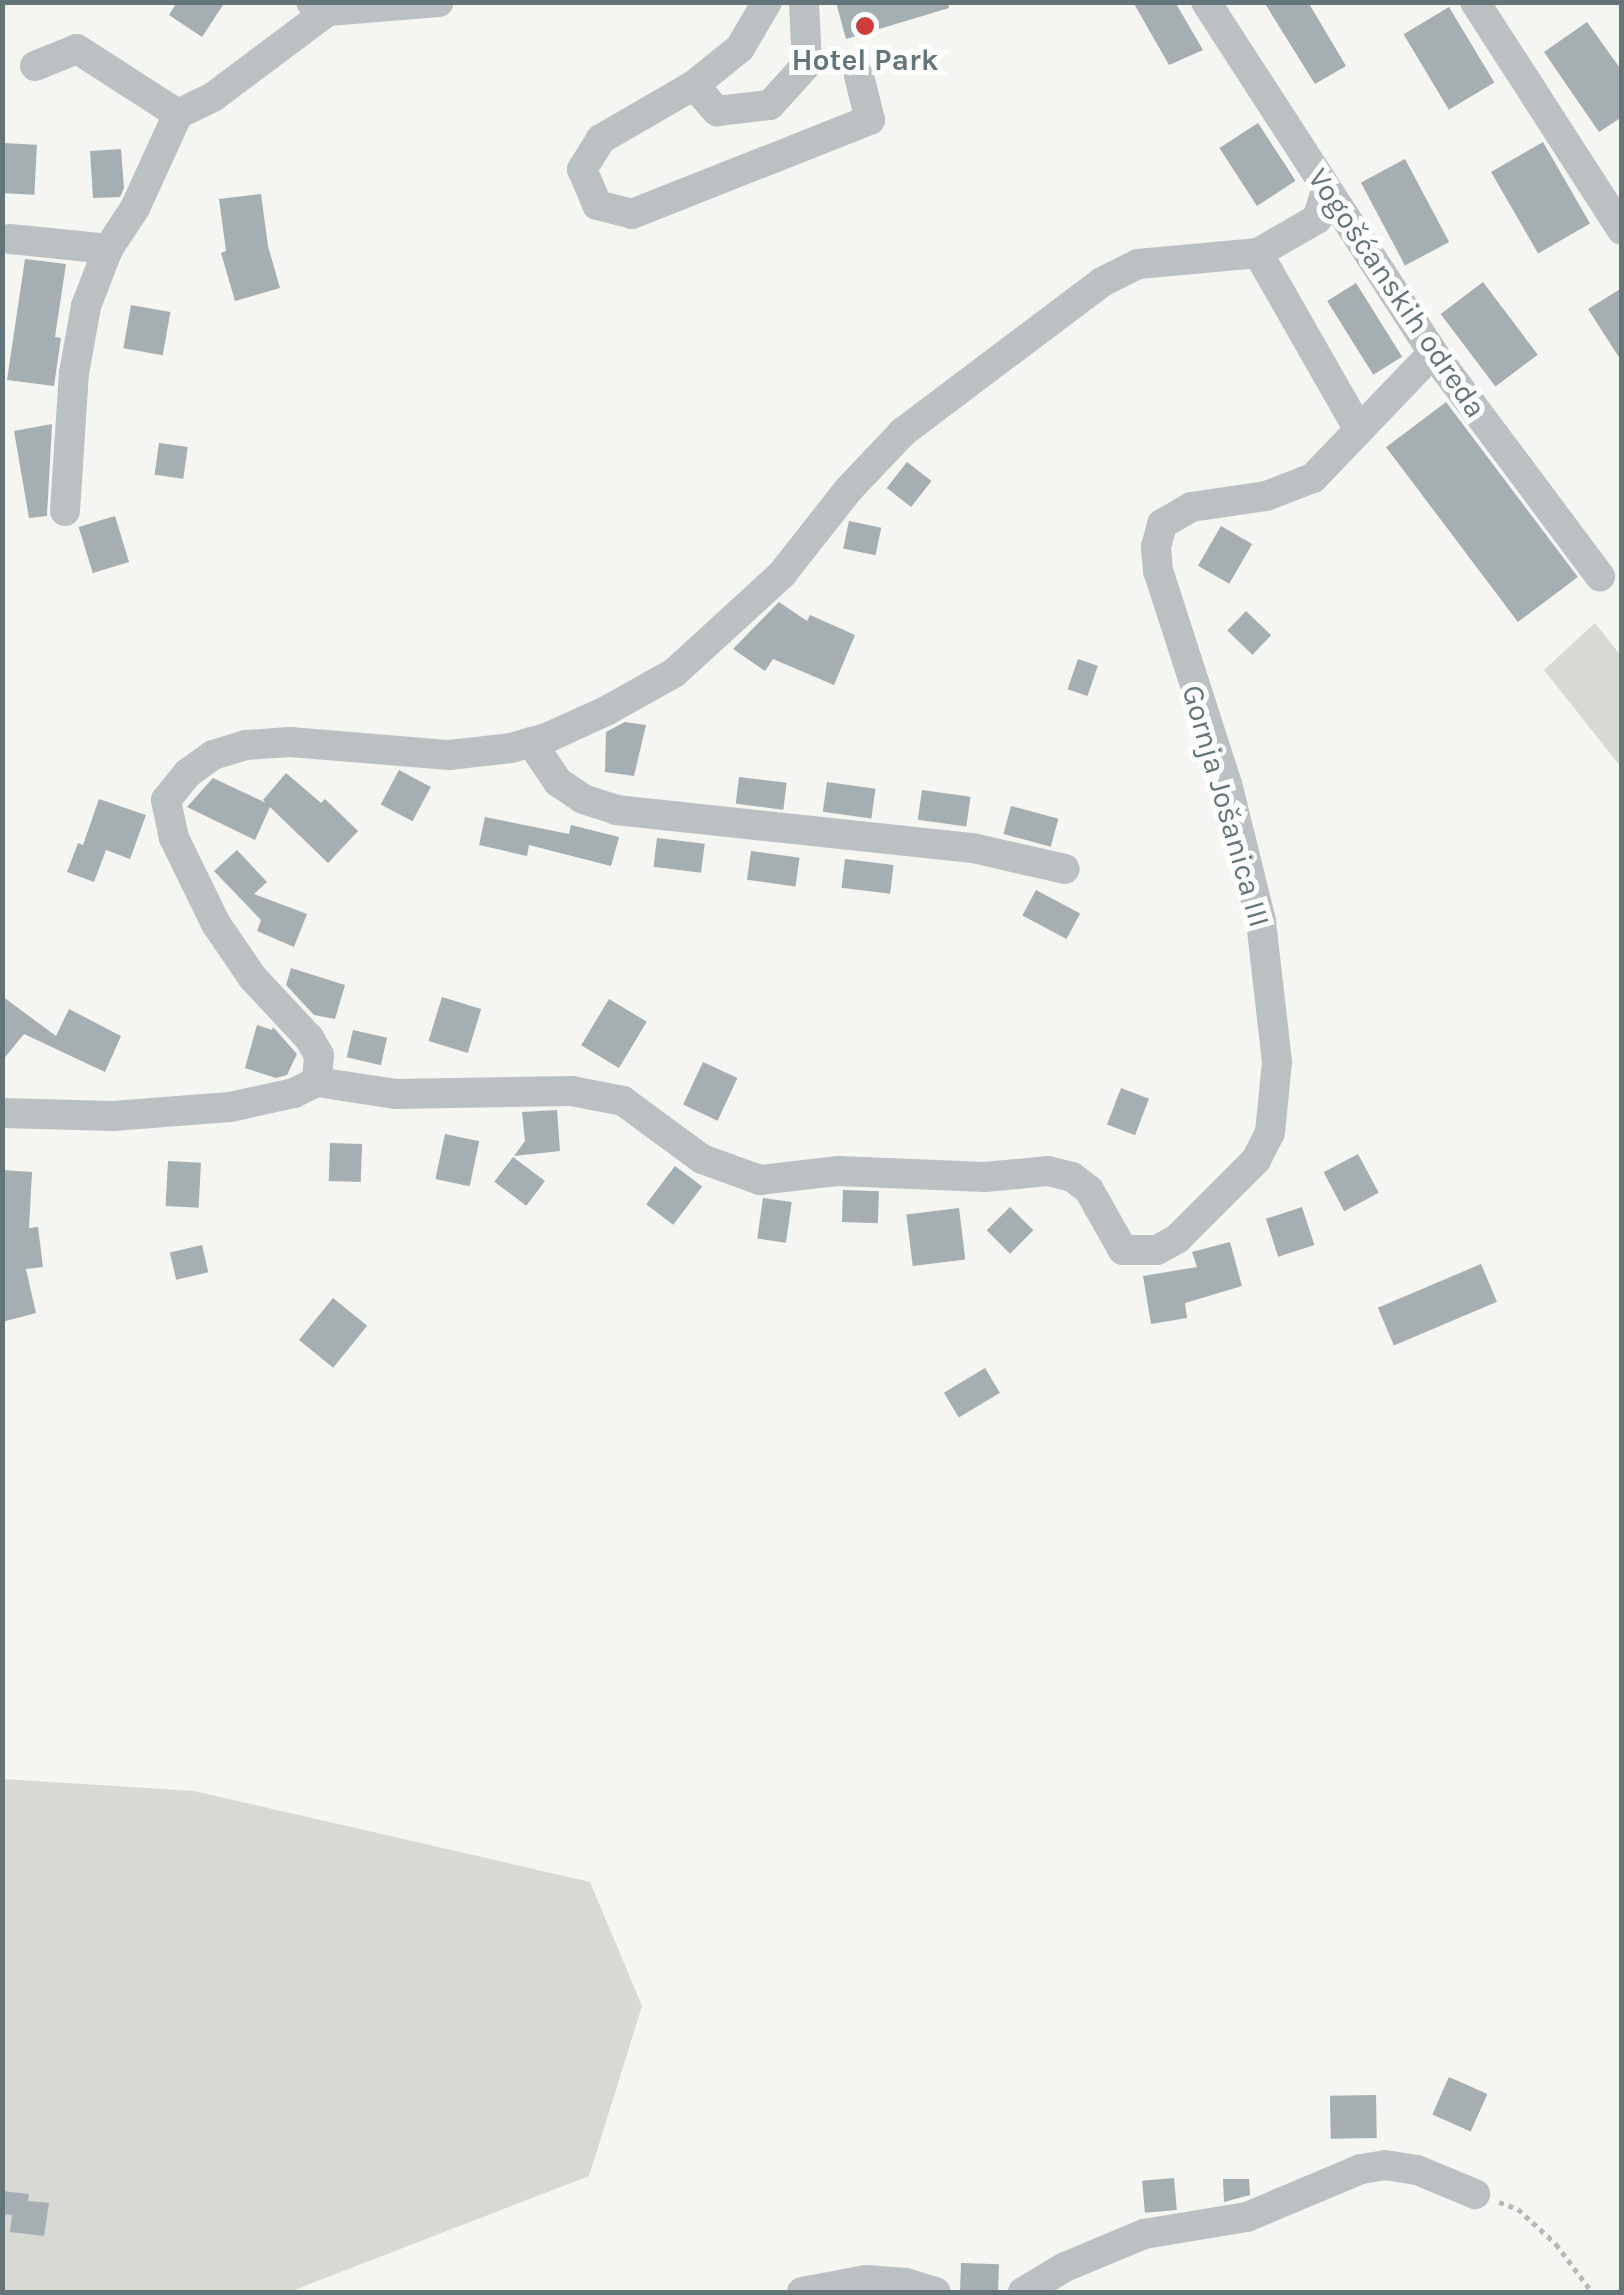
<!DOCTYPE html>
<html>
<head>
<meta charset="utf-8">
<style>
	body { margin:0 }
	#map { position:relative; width:1624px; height:2295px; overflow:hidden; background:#f5f5f2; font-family:Karla,sans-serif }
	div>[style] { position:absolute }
	.green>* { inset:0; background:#d6dad2 }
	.building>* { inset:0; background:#a5aeb1; transform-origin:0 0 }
	.path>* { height:5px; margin-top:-2.5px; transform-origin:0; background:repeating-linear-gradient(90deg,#b5b9ba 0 5px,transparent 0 10px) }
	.minor>* { height:30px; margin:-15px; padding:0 15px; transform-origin:15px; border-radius:15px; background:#bbc0c2 }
	.dots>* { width:28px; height:28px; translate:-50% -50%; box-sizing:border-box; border:5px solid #fff; border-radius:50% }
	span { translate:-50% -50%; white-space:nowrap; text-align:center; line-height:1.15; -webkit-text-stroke:10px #fff; paint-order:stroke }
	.poi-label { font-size:30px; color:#64757a; font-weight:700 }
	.street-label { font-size:30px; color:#64757a }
	.frame { position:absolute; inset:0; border:5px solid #64757a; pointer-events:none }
</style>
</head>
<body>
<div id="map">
	<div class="green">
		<i style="clip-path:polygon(1595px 623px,1621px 656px,1621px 767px,1544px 670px)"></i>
		<i style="clip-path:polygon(2px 1779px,194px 1791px,590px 1882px,642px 2006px,589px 2176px,289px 2292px,3px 2292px)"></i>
	</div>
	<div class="building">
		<i style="clip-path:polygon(177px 2px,225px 2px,202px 37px,169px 15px)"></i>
		<i style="clip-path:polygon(836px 2px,948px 2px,949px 8px,846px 39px)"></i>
		<i style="clip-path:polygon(1133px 2px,1175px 2px,1203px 50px,1169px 65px)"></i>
		<i style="clip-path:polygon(1264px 2px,1308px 2px,1346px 66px,1315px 84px)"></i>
		<i style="left:1449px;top:7px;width:88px;height:53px;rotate:59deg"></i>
		<i style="clip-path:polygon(1587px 22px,1622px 71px,1622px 117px,1599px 132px,1544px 52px)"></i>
		<i style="left:1258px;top:123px;width:69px;height:46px;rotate:57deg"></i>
		<i style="left:1543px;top:142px;width:94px;height:60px;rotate:60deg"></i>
		<i style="left:2px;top:143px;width:35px;height:50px;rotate:3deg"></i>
		<i style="clip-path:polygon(121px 149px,124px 188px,120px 197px,93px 198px,90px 151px)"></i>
		<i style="left:1405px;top:159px;width:94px;height:50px;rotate:62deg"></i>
		<i style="clip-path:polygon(261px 194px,268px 246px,280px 288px,235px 301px,221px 253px,226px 251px,219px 199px)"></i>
		<i style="clip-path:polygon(25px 259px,66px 264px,55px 337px,61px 338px,54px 386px,7px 380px)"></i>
		<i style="left:1483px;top:282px;width:91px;height:53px;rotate:53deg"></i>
		<i style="left:1356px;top:283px;width:87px;height:34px;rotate:58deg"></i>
		<i style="clip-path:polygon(1622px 288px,1622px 362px,1588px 309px)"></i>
		<i style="left:131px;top:305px;width:40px;height:44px;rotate:10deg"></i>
		<i style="left:1446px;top:402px;width:219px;height:75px;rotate:53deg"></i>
		<i style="clip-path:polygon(52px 424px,47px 516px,29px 518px,14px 431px)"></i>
		<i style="left:159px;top:443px;width:29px;height:32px;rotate:8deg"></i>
		<i style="left:907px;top:462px;width:31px;height:33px;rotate:38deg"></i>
		<i style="left:115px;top:516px;width:48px;height:38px;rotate:73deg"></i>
		<i style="left:849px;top:521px;width:33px;height:28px;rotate:12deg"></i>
		<i style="left:1221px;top:526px;width:36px;height:46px;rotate:30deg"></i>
		<i style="clip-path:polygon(779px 602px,807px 621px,810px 615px,855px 635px,834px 685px,773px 659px,765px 671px,733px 649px)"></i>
		<i style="left:1246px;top:611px;width:35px;height:27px;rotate:44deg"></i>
		<i style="left:1078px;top:659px;width:21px;height:32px;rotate:19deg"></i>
		<i style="clip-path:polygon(625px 722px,646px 725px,634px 776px,605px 772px,606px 732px)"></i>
		<i style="left:399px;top:770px;width:36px;height:39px;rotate:28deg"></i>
		<i style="clip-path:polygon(286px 773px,321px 803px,325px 799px,358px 831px,328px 863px,270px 807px,255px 840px,187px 807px,213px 778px,266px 803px,263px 800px)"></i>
		<i style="left:739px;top:777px;width:48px;height:27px;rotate:7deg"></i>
		<i style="left:827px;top:782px;width:49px;height:30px;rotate:8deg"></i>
		<i style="left:922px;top:790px;width:49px;height:30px;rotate:8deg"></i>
		<i style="clip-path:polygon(99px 799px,146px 815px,130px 859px,106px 850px,94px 882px,67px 872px,78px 843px,83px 845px)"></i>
		<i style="left:1011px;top:806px;width:49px;height:29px;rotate:15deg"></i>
		<i style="clip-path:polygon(485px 817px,569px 834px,571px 825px,619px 837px,611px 866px,529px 845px,527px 856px,479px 845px)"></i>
		<i style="left:657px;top:838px;width:48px;height:29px;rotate:7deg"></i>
		<i style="clip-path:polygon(237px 850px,267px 882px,254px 894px,307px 914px,294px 947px,257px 931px,261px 920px,214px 871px)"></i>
		<i style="left:751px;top:851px;width:49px;height:29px;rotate:8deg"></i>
		<i style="left:845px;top:859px;width:49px;height:29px;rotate:7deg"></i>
		<i style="left:1036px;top:890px;width:50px;height:29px;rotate:28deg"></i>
		<i style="clip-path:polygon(291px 968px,345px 985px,335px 1019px,314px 1015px,286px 985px)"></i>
		<i style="clip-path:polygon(2px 996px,56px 1036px,69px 1009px,121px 1036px,105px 1072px,24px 1034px,2px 1061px)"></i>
		<i style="left:442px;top:997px;width:41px;height:46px;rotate:17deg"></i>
		<i style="left:609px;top:999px;width:44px;height:54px;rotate:31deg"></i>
		<i style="clip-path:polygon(257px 1025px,272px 1030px,273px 1027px,297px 1054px,287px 1075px,276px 1078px,245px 1068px)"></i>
		<i style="left:353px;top:1030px;width:35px;height:28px;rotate:13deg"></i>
		<i style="left:703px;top:1062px;width:38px;height:47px;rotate:25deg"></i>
		<i style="left:1121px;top:1088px;width:30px;height:39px;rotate:21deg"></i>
		<i style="clip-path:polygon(557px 1110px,560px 1151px,514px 1156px,525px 1141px,522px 1112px)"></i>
		<i style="left:445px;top:1134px;width:35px;height:46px;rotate:12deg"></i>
		<i style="left:330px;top:1143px;width:32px;height:38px;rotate:2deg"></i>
		<i style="left:1358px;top:1154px;width:44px;height:39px;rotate:62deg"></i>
		<i style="left:513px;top:1157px;width:40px;height:31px;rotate:37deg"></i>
		<i style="left:168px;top:1161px;width:33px;height:45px;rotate:3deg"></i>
		<i style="left:675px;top:1166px;width:34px;height:48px;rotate:37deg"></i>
		<i style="clip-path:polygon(2px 1170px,32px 1172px,29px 1228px,38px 1227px,43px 1267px,26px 1269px,36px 1313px,2px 1322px)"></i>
		<i style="left:843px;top:1190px;width:36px;height:32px;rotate:2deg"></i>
		<i style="left:763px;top:1198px;width:29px;height:41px;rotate:8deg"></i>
		<i style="left:1010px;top:1207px;width:33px;height:33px;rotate:45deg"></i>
		<i style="left:1302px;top:1207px;width:40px;height:38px;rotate:72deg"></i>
		<i style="left:959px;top:1208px;width:52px;height:53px;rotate:83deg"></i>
		<i style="clip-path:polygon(1230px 1242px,1242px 1286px,1185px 1303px,1187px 1318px,1151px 1324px,1143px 1276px,1197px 1267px,1192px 1252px)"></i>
		<i style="left:202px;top:1245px;width:28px;height:33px;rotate:77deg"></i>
		<i style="left:1481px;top:1264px;width:41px;height:112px;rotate:67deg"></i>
		<i style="left:333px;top:1298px;width:44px;height:54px;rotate:39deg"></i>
		<i style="left:985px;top:1368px;width:29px;height:48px;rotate:59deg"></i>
		<i style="left:1449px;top:2077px;width:42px;height:41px;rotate:24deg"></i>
		<i style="left:1376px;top:2095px;width:43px;height:46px;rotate:89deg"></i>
		<i style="left:1174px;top:2178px;width:32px;height:32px;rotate:85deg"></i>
		<i style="clip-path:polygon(1223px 2179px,1249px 2179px,1250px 2195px,1224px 2202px)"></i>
		<i style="clip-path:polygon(2px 2191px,29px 2194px,28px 2201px,49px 2203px,44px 2236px,10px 2232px,12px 2215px,2px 2214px)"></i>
		<i style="left:961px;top:2263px;width:38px;height:29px;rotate:2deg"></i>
	</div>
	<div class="path">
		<i style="left:1499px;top:2202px;width:20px;rotate:20deg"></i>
		<i style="left:1518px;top:2209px;width:52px;rotate:42.6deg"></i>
		<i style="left:1556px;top:2244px;width:60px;rotate:53.1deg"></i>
	</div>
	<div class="minor">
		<i style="left:311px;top:2px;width:19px;rotate:28deg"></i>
		<i style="left:328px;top:11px;width:111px;rotate:-4.6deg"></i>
		<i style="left:767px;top:2px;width:53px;rotate:120.4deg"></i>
		<i style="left:740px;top:48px;width:59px;rotate:141.2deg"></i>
		<i style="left:694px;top:85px;width:108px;rotate:149.9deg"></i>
		<i style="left:601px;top:139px;width:36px;rotate:122deg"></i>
		<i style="left:582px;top:169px;width:39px;rotate:67deg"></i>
		<i style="left:597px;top:205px;width:36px;rotate:14deg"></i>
		<i style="left:632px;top:214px;width:256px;rotate:-21.6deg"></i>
		<i style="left:870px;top:120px;width:45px;rotate:-104deg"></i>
		<i style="left:1206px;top:2px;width:418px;rotate:57.1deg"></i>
		<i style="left:1433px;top:353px;width:279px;rotate:53.2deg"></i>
		<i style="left:1475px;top:2px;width:271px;rotate:57.2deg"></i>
		<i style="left:35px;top:66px;width:45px;rotate:-22deg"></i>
		<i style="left:77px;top:49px;width:120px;rotate:32.8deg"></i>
		<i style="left:694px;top:85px;width:35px;rotate:49deg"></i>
		<i style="left:717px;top:111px;width:53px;rotate:-6.5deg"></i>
		<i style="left:770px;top:105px;width:55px;rotate:-47.9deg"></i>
		<i style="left:807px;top:64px;width:62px;rotate:-92.8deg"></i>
		<i style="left:10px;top:239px;width:99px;rotate:5.8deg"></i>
		<i style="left:1258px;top:253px;width:202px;rotate:60.3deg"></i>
		<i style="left:65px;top:511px;width:138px;rotate:-86.3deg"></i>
		<i style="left:74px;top:373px;width:68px;rotate:-79.8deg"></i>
		<i style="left:86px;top:306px;width:61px;rotate:-68.9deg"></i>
		<i style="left:108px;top:249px;width:49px;rotate:-56.6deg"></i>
		<i style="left:135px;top:208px;width:103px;rotate:-65.4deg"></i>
		<i style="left:178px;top:114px;width:39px;rotate:-26deg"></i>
		<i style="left:213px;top:97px;width:144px;rotate:-36.8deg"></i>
		<i style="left:531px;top:742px;width:48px;rotate:56deg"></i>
		<i style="left:558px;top:782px;width:30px;rotate:34deg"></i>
		<i style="left:583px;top:799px;width:35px;rotate:18deg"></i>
		<i style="left:616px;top:810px;width:359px;rotate:6.1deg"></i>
		<i style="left:973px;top:848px;width:94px;rotate:12.9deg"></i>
		<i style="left:317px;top:1082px;width:79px;rotate:8.7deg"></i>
		<i style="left:395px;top:1094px;width:177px;rotate:-1deg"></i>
		<i style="left:572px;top:1091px;width:52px;rotate:11.1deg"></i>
		<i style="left:623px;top:1101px;width:98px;rotate:36.3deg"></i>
		<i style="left:702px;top:1159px;width:62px;rotate:19.9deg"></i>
		<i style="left:760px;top:1180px;width:79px;rotate:-6.6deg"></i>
		<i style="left:838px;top:1171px;width:147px;rotate:2.3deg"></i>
		<i style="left:985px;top:1177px;width:63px;rotate:-5.4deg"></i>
		<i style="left:1048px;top:1171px;width:25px;rotate:14deg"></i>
		<i style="left:1072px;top:1177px;width:21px;rotate:37deg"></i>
		<i style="left:1089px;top:1190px;width:69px;rotate:60.5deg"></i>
		<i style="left:1123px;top:1250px;width:34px"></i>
		<i style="left:1157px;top:1250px;width:23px;rotate:-29deg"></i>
		<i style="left:1177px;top:1239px;width:112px;rotate:-45deg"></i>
		<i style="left:1256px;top:1160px;width:30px;rotate:-63deg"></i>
		<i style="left:1270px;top:1133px;width:71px;rotate:-84.4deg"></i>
		<i style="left:1277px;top:1062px;width:142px;rotate:-96.5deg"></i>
		<i style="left:1261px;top:921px;width:141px;rotate:-103.9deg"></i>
		<i style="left:1227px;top:784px;width:224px;rotate:-107.9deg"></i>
		<i style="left:1158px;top:571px;width:24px;rotate:-95deg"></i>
		<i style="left:1156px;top:547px;width:24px;rotate:-75deg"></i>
		<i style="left:1162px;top:524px;width:34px;rotate:-30deg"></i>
		<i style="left:1191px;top:507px;width:76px;rotate:-8.3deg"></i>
		<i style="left:1266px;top:496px;width:50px;rotate:-21deg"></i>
		<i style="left:1313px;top:478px;width:173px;rotate:-46.2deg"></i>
		<i style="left:2px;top:1113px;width:111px;rotate:1.5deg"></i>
		<i style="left:113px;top:1116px;width:117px;rotate:-4.4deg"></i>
		<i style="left:230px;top:1107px;width:66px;rotate:-12.3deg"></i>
		<i style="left:294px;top:1093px;width:25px;rotate:-26deg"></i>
		<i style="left:317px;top:1082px;width:27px;rotate:-86deg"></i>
		<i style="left:319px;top:1055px;width:20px;rotate:-120deg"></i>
		<i style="left:309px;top:1038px;width:82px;rotate:-133deg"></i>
		<i style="left:253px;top:978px;width:65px;rotate:-124.4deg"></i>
		<i style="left:216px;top:924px;width:96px;rotate:-116deg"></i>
		<i style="left:174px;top:838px;width:39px;rotate:-102deg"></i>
		<i style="left:166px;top:800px;width:35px;rotate:-51deg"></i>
		<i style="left:188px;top:773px;width:31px;rotate:-36deg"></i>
		<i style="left:213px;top:755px;width:34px;rotate:-17deg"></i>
		<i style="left:246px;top:745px;width:44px;rotate:-3.9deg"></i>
		<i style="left:290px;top:742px;width:160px;rotate:4.7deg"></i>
		<i style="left:449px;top:755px;width:62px;rotate:-6.4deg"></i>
		<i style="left:511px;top:748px;width:40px;rotate:-16deg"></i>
		<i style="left:549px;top:737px;width:63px;rotate:-24.5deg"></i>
		<i style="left:606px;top:711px;width:78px;rotate:-29.2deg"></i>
		<i style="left:674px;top:673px;width:147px;rotate:-42.5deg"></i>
		<i style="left:782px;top:574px;width:108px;rotate:-51.8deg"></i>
		<i style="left:849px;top:489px;width:79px;rotate:-46.5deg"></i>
		<i style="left:903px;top:432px;width:249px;rotate:-37deg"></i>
		<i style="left:1102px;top:282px;width:40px;rotate:-26.6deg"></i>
		<i style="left:1138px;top:264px;width:121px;rotate:-5.2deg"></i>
		<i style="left:1258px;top:253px;width:68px;rotate:-30deg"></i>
		<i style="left:1317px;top:219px;width:29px;rotate:-72deg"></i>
		<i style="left:802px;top:2292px;width:65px;rotate:-10.6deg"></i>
		<i style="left:866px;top:2280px;width:40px;rotate:4.3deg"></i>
		<i style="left:906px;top:2283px;width:31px;rotate:17deg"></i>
		<i style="left:1023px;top:2292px;width:49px;rotate:-30.8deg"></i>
		<i style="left:1065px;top:2267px;width:86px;rotate:-22.7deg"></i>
		<i style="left:1144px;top:2234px;width:104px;rotate:-9.4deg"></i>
		<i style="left:1247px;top:2217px;width:124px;rotate:-22.8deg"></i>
		<i style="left:1361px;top:2169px;width:24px;rotate:-9deg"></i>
		<i style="left:1385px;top:2165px;width:32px;rotate:9deg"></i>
		<i style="left:1417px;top:2170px;width:63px;rotate:22.5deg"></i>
	</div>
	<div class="dots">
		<i style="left:865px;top:26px;background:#cf3b38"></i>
	</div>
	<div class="poi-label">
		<span style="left:865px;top:60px">Hotel Park</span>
	</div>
	<div class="street-label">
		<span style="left:1397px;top:293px;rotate:56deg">Vogošćanskih odreda</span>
		<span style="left:1226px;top:806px;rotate:74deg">Gornja Jošanica III</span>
	</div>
	<div class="frame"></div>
</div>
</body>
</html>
